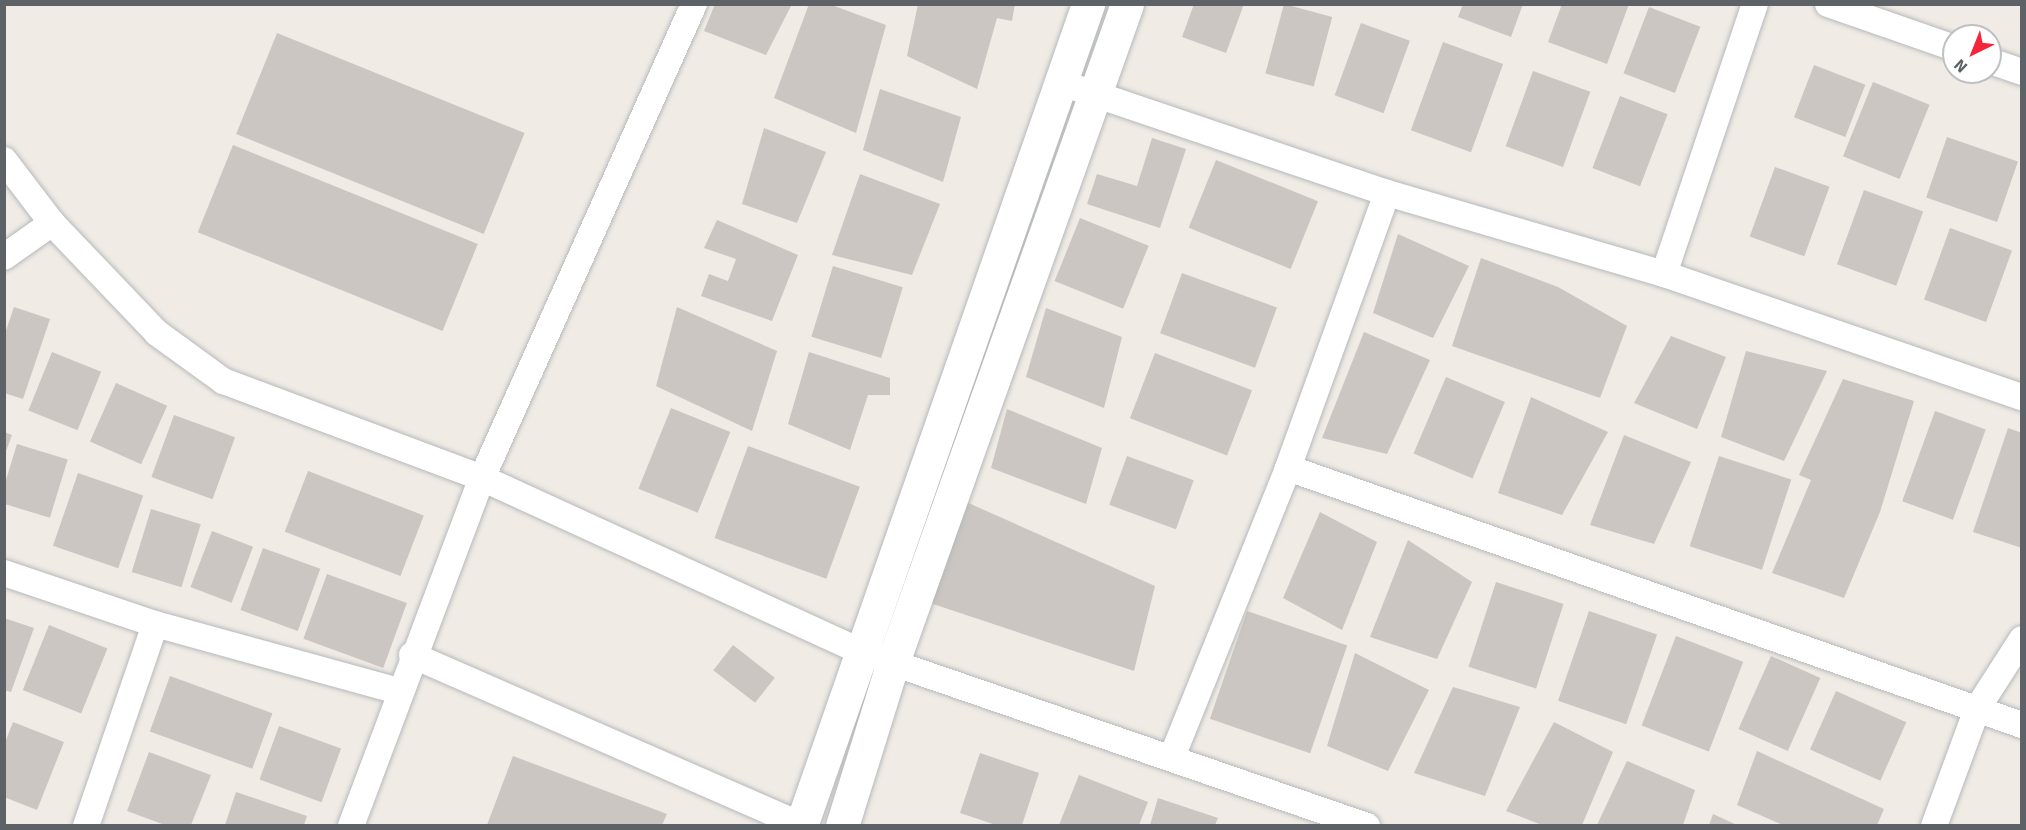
<!DOCTYPE html>
<html>
<head>
<meta charset="utf-8">
<style>
	body { margin:0 }
	#map { position:relative; width:2026px; height:830px; overflow:hidden; background:#f0ebe4; font-family:Signika,sans-serif }
	div>[style] { position:absolute }
	.building>* { inset:0; background:#cbc6c1; transform-origin:0 0 }
	.roads { filter:drop-shadow(0 0 2px #b5b9bc) drop-shadow(0 0 2px #b5b9bc) }
	.street>* { height:26px; margin:-13px; padding:0 13px; transform-origin:13px; border-radius:13px; background:#fff }
	.secondary>* { height:33px; margin:-16.5px; padding:0 16.5px; transform-origin:16.5px; border-radius:16.5px; background:#fff }
	span { translate:-50% -50%; white-space:nowrap; text-align:center; line-height:1.15; -webkit-text-stroke:4.5px #fff; paint-order:stroke }
	.frame { position:absolute; inset:0; border:6px solid #5c6266; pointer-events:none }
	.north { position:absolute; left:1942px; top:24px; width:60px; height:60px; box-sizing:border-box; background:#fff; border:2px solid #bec0c2; border-radius:50%; rotate:223deg; font-size:16px; font-weight:700; line-height:24px; text-align:center; color:#5c6266 }
	.north::after { content:''; display:block; margin:auto; width:21px; height:27px; background:#f5253a; clip-path:polygon(50% 0,100% 100%,50% 72%,0 100%) }
</style>
</head>
<body>
<div id="map">
	<div class="building">
		<i style="clip-path:polygon(715px 4px,792px 4px,766px 55px,704px 31px)"></i>
		<i style="clip-path:polygon(809px 4px,829px 4px,886px 25px,856px 133px,774px 98px)"></i>
		<i style="clip-path:polygon(918px 4px,1015px 4px,1012px 21px,997px 18px,977px 89px,907px 56px)"></i>
		<i style="clip-path:polygon(1194px 4px,1244px 4px,1226px 53px,1182px 37px)"></i>
		<i style="left:1284px;top:4px;width:50px;height:72px;rotate:15deg"></i>
		<i style="clip-path:polygon(1463px 4px,1523px 4px,1511px 37px,1458px 17px)"></i>
		<i style="clip-path:polygon(1562px 4px,1629px 4px,1607px 64px,1548px 42px)"></i>
		<i style="left:1649px;top:7px;width:55px;height:71px;rotate:21deg"></i>
		<i style="left:1361px;top:23px;width:52px;height:77px;rotate:20deg"></i>
		<i style="left:277px;top:33px;width:267px;height:109px;rotate:22deg"></i>
		<i style="left:1443px;top:42px;width:64px;height:94px;rotate:20deg"></i>
		<i style="left:1814px;top:65px;width:55px;height:56px;rotate:21deg"></i>
		<i style="left:1533px;top:71px;width:61px;height:80px;rotate:20deg"></i>
		<i style="left:1873px;top:82px;width:61px;height:80px;rotate:22deg"></i>
		<i style="clip-path:polygon(880px 89px,961px 117px,943px 182px,863px 150px)"></i>
		<i style="left:1620px;top:96px;width:51px;height:77px;rotate:21deg"></i>
		<i style="clip-path:polygon(764px 128px,826px 152px,797px 223px,742px 204px)"></i>
		<i style="left:1947px;top:137px;width:75px;height:64px;rotate:19deg"></i>
		<i style="clip-path:polygon(1152px 138px,1186px 149px,1160px 228px,1087px 204px,1097px 174px,1137px 186px)"></i>
		<i style="left:233px;top:145px;width:264px;height:94px;rotate:22deg"></i>
		<i style="left:1216px;top:160px;width:110px;height:73px;rotate:22deg"></i>
		<i style="left:1775px;top:167px;width:58px;height:74px;rotate:20deg"></i>
		<i style="clip-path:polygon(860px 174px,940px 204px,912px 275px,832px 255px)"></i>
		<i style="left:1864px;top:190px;width:63px;height:79px;rotate:20deg"></i>
		<i style="left:1080px;top:218px;width:74px;height:68px;rotate:22deg"></i>
		<i style="clip-path:polygon(717px 220px,798px 255px,772px 321px,701px 296px,709px 274px,728px 281px,736px 259px,704px 248px)"></i>
		<i style="left:1950px;top:228px;width:66px;height:76px;rotate:20deg"></i>
		<i style="clip-path:polygon(1398px 234px,1469px 266px,1433px 338px,1373px 313px)"></i>
		<i style="clip-path:polygon(1481px 258px,1558px 287px,1627px 326px,1600px 398px,1452px 346px)"></i>
		<i style="left:833px;top:266px;width:73px;height:74px;rotate:17deg"></i>
		<i style="left:1182px;top:273px;width:101px;height:64px;rotate:20deg"></i>
		<i style="clip-path:polygon(14px 307px,50px 319px,23px 399px,4px 393px,4px 336px)"></i>
		<i style="clip-path:polygon(677px 307px,777px 351px,752px 431px,656px 386px)"></i>
		<i style="clip-path:polygon(1046px 308px,1122px 337px,1104px 408px,1026px 377px)"></i>
		<i style="clip-path:polygon(1364px 332px,1430px 360px,1387px 454px,1322px 438px)"></i>
		<i style="clip-path:polygon(1671px 336px,1726px 357px,1697px 429px,1634px 403px)"></i>
		<i style="clip-path:polygon(1746px 351px,1827px 371px,1784px 461px,1721px 437px)"></i>
		<i style="left:52px;top:352px;width:53px;height:63px;rotate:22deg"></i>
		<i style="clip-path:polygon(809px 352px,890px 378px,890px 395px,868px 395px,850px 450px,788px 424px)"></i>
		<i style="left:1155px;top:353px;width:104px;height:70px;rotate:21deg"></i>
		<i style="left:1446px;top:377px;width:64px;height:83px;rotate:23deg"></i>
		<i style="clip-path:polygon(1843px 379px,1914px 401px,1880px 512px,1844px 598px,1772px 573px,1811px 480px,1799px 475px)"></i>
		<i style="left:116px;top:383px;width:56px;height:64px;rotate:24deg"></i>
		<i style="clip-path:polygon(1531px 397px,1608px 432px,1562px 515px,1498px 493px)"></i>
		<i style="left:671px;top:408px;width:64px;height:87px;rotate:22deg"></i>
		<i style="clip-path:polygon(1007px 409px,1102px 448px,1086px 504px,991px 468px)"></i>
		<i style="left:1935px;top:411px;width:54px;height:96px;rotate:20deg"></i>
		<i style="left:174px;top:415px;width:65px;height:66px;rotate:20deg"></i>
		<i style="clip-path:polygon(2008px 428px,2022px 433px,2022px 548px,1973px 532px)"></i>
		<i style="clip-path:polygon(4px 432px,12px 435px,5px 454px,4px 454px)"></i>
		<i style="clip-path:polygon(1624px 435px,1691px 462px,1654px 544px,1590px 525px)"></i>
		<i style="left:17px;top:444px;width:53px;height:61px;rotate:17deg"></i>
		<i style="left:748px;top:446px;width:119px;height:98px;rotate:20deg"></i>
		<i style="left:1127px;top:456px;width:71px;height:52px;rotate:20deg"></i>
		<i style="left:1719px;top:456px;width:76px;height:95px;rotate:18deg"></i>
		<i style="left:308px;top:471px;width:124px;height:65px;rotate:21deg"></i>
		<i style="left:78px;top:473px;width:69px;height:77px;rotate:19deg"></i>
		<i style="clip-path:polygon(964px 501px,1155px 586px,1134px 671px,930px 603px)"></i>
		<i style="left:151px;top:509px;width:52px;height:66px;rotate:17deg"></i>
		<i style="clip-path:polygon(1320px 512px,1377px 542px,1342px 630px,1283px 598px)"></i>
		<i style="left:212px;top:531px;width:44px;height:60px;rotate:21deg"></i>
		<i style="clip-path:polygon(1408px 540px,1472px 582px,1437px 659px,1370px 637px)"></i>
		<i style="left:263px;top:548px;width:61px;height:66px;rotate:20deg"></i>
		<i style="left:327px;top:574px;width:85px;height:69px;rotate:20deg"></i>
		<i style="left:1496px;top:582px;width:71px;height:89px;rotate:18deg"></i>
		<i style="left:1247px;top:611px;width:106px;height:114px;rotate:19deg"></i>
		<i style="left:1589px;top:611px;width:72px;height:95px;rotate:19deg"></i>
		<i style="clip-path:polygon(4px 618px,34px 628px,11px 692px,4px 690px)"></i>
		<i style="left:49px;top:625px;width:63px;height:70px;rotate:22deg"></i>
		<i style="left:1676px;top:636px;width:72px;height:96px;rotate:21deg"></i>
		<i style="left:733px;top:645px;width:53px;height:32px;rotate:38deg"></i>
		<i style="clip-path:polygon(1355px 653px,1429px 690px,1388px 771px,1327px 746px)"></i>
		<i style="left:1771px;top:656px;width:54px;height:80px;rotate:24deg"></i>
		<i style="left:170px;top:676px;width:109px;height:59px;rotate:20deg"></i>
		<i style="clip-path:polygon(1453px 687px,1520px 707px,1485px 796px,1414px 773px)"></i>
		<i style="left:1836px;top:691px;width:77px;height:64px;rotate:24deg"></i>
		<i style="clip-path:polygon(13px 722px,64px 742px,37px 810px,4px 797px,4px 745px)"></i>
		<i style="clip-path:polygon(1554px 722px,1613px 752px,1582px 825px,1542px 825px,1506px 811px)"></i>
		<i style="left:279px;top:726px;width:66px;height:57px;rotate:20deg"></i>
		<i style="clip-path:polygon(1757px 751px,1884px 809px,1877px 825px,1783px 825px,1737px 805px)"></i>
		<i style="clip-path:polygon(149px 752px,211px 775px,191px 825px,165px 825px,127px 811px)"></i>
		<i style="clip-path:polygon(980px 753px,1039px 773px,1022px 825px,996px 825px,960px 813px)"></i>
		<i style="clip-path:polygon(513px 756px,667px 814px,662px 825px,487px 825px)"></i>
		<i style="clip-path:polygon(1627px 761px,1695px 790px,1683px 825px,1597px 825px)"></i>
		<i style="clip-path:polygon(1079px 775px,1148px 802px,1139px 825px,1059px 825px)"></i>
		<i style="clip-path:polygon(236px 792px,307px 816px,304px 825px,225px 825px)"></i>
		<i style="clip-path:polygon(1158px 798px,1218px 818px,1215px 825px,1150px 825px)"></i>
		<i style="clip-path:polygon(1713px 814px,1737px 825px,1709px 825px)"></i>
	</div>
	<div class="roads">
		<div class="street">
			<i style="left:1828px;top:4px;width:133px;rotate:19.2deg"></i>
			<i style="left:1990px;top:61px;width:34px;rotate:19deg"></i>
			<i style="left:1062px;top:83px;width:343px;rotate:18.7deg"></i>
			<i style="left:1387px;top:193px;width:289px;rotate:16.3deg"></i>
			<i style="left:1664px;top:274px;width:379px;rotate:19deg"></i>
			<i style="left:4px;top:160px;width:79px;rotate:52.7deg"></i>
			<i style="left:52px;top:223px;width:152px;rotate:46.3deg"></i>
			<i style="left:157px;top:333px;width:82px;rotate:36deg"></i>
			<i style="left:223px;top:381px;width:277px;rotate:20.5deg"></i>
			<i style="left:482px;top:478px;width:420px;rotate:24.6deg"></i>
			<i style="left:864px;top:653px;width:532px;rotate:18.98deg"></i>
			<i style="left:4px;top:257px;width:59px;rotate:-35.3deg"></i>
			<i style="left:1664px;top:274px;width:285px;rotate:-71.4deg"></i>
			<i style="left:1288px;top:468px;width:778px;rotate:19.3deg"></i>
			<i style="left:4px;top:573px;width:159px;rotate:18.7deg"></i>
			<i style="left:155px;top:624px;width:253px;rotate:15.4deg"></i>
			<i style="left:412px;top:655px;width:428px;rotate:23.6deg"></i>
			<i style="left:1172px;top:757px;width:311px;rotate:-68.1deg"></i>
			<i style="left:1288px;top:468px;width:292px;rotate:-70.2deg"></i>
			<i style="left:86px;top:826px;width:213px;rotate:-71.1deg"></i>
			<i style="left:351px;top:826px;width:372px;rotate:-69.4deg"></i>
			<i style="left:482px;top:478px;width:519px;rotate:-65.9deg"></i>
			<i style="left:1934px;top:826px;width:125px;rotate:-69.8deg"></i>
			<i style="left:1977px;top:709px;width:83px;rotate:-57.3deg"></i>
		</div>
		<div class="secondary">
			<i style="left:801px;top:826px;width:871px;rotate:-70.75deg"></i>
			<i style="left:842px;top:826px;width:172px;rotate:-72.7deg"></i>
			<i style="left:893px;top:662px;width:698px;rotate:-70.42deg"></i>
		</div>
	</div>
	<div class="frame"></div>
	<div class="north">N</div>
</div>
</body>
</html>
